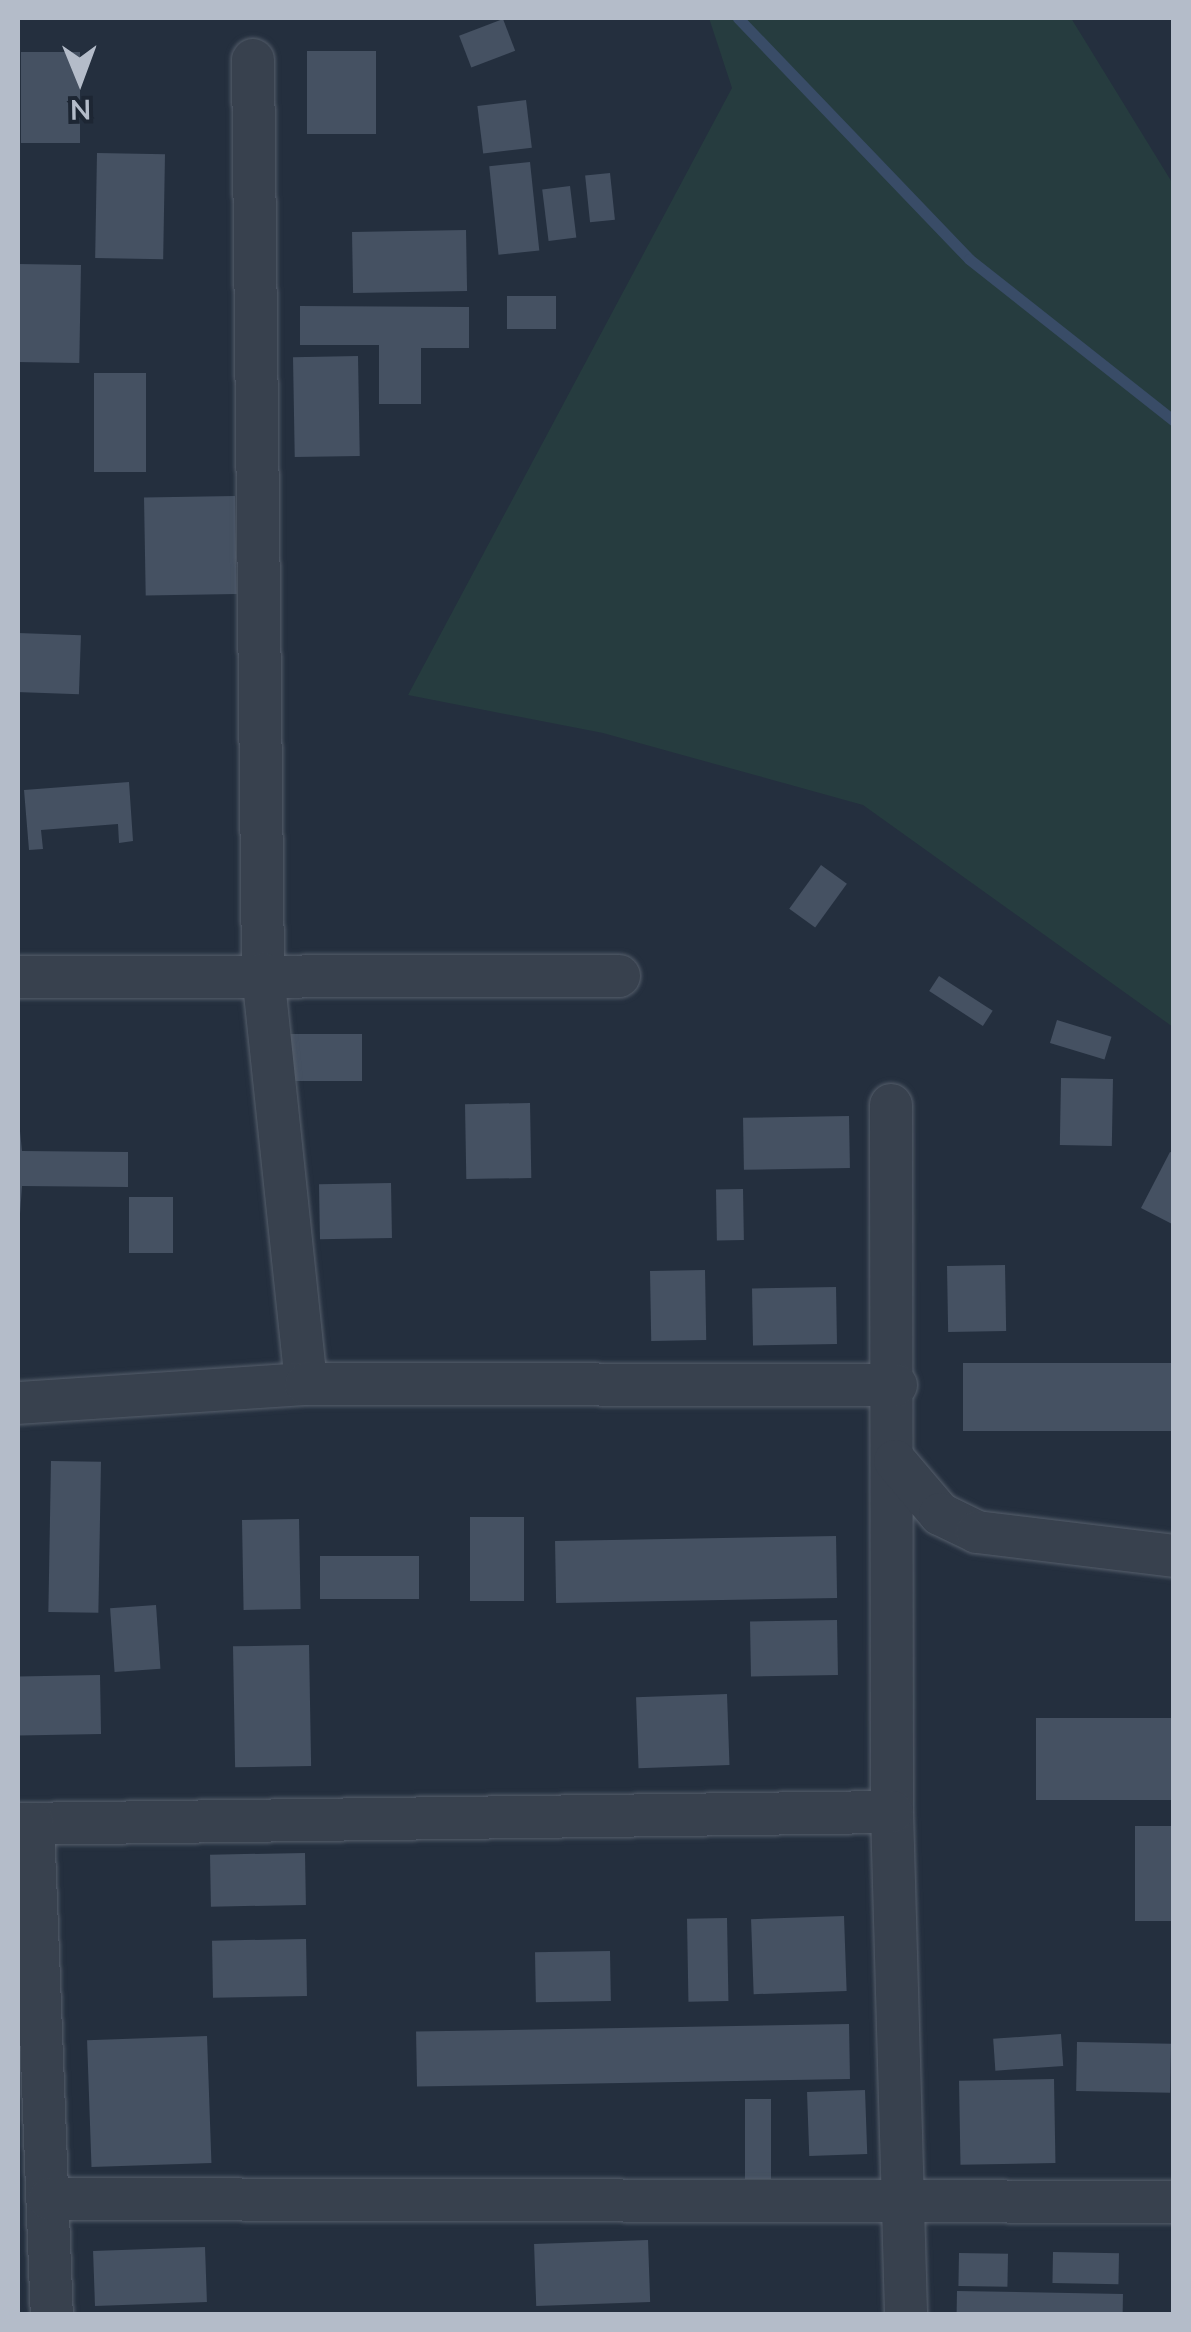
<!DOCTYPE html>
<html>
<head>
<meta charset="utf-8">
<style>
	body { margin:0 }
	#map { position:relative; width:1191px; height:2332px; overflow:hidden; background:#242f3e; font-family:Mulish,sans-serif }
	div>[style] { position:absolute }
	.green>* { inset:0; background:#263c3f }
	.stream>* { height:11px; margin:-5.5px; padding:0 5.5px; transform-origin:5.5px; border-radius:5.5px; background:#394c67 }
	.building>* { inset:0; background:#455162; transform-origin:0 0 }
	.roads { filter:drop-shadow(0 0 2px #565f6c) drop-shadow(0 0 2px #565f6c) }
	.minor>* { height:42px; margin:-21px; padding:0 21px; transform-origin:21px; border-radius:21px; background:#38414e }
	span { translate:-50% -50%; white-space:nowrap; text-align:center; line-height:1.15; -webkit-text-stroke:8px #1d2633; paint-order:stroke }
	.frame { position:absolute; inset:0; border:20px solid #b4bcc9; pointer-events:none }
	.north { position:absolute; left:30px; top:30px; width:100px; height:100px; -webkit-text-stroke:8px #1d2633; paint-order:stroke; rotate:179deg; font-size:28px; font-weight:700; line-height:40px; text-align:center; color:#b4bcc9 }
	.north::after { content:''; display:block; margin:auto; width:35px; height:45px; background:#b4bcc9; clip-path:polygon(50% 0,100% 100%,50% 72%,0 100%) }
</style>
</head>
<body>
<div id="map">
	<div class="green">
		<i style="clip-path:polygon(709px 18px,1071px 18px,1173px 184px,1173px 1027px,863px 805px,603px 733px,408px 695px,732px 88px)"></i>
	</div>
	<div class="stream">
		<i style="left:738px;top:18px;width:334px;rotate:46.2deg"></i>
		<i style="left:969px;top:259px;width:261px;rotate:38.3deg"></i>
	</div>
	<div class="building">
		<i style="left:503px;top:19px;width:34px;height:47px;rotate:69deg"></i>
		<i style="left:307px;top:51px;width:69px;height:83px"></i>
		<i style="left:21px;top:52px;width:59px;height:91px"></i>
		<i style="left:526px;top:100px;width:48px;height:49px;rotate:83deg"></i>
		<i style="left:97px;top:153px;width:68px;height:105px;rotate:1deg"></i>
		<i style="left:530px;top:162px;width:89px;height:41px;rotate:84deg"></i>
		<i style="left:610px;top:173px;width:47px;height:25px;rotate:84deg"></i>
		<i style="left:570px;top:186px;width:52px;height:28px;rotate:83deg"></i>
		<i style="left:466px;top:230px;width:61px;height:114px;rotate:89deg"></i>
		<i style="left:18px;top:264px;width:63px;height:98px;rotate:1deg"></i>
		<i style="left:507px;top:296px;width:49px;height:33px"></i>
		<i style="clip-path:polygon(300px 306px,469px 307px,469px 348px,421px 348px,421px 404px,379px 404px,379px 345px,300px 345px)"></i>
		<i style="left:358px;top:356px;width:100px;height:65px;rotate:89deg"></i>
		<i style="left:94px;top:373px;width:52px;height:99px"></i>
		<i style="left:235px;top:496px;width:98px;height:91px;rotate:89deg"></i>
		<i style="left:18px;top:633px;width:63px;height:59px;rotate:2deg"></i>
		<i style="clip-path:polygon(129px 782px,133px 841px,119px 843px,118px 824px,41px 830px,43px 849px,29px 850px,24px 790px)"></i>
		<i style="left:821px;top:865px;width:32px;height:54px;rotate:36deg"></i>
		<i style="left:939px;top:976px;width:64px;height:18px;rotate:33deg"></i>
		<i style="left:1057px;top:1020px;width:57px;height:24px;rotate:17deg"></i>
		<i style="left:362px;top:1034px;width:47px;height:80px;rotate:90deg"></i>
		<i style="left:1061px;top:1078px;width:52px;height:67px;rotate:1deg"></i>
		<i style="left:530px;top:1103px;width:75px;height:65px;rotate:89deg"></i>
		<i style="clip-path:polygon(18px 1111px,22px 1151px,128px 1152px,128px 1187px,22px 1186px,18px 1242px)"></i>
		<i style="left:849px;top:1116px;width:52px;height:106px;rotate:89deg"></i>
		<i style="clip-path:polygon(1170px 1152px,1174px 1153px,1174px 1225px,1141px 1208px)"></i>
		<i style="left:391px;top:1183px;width:55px;height:72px;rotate:89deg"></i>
		<i style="left:743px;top:1189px;width:51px;height:27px;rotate:89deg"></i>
		<i style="left:129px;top:1197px;width:44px;height:56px"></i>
		<i style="left:1005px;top:1265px;width:66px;height:58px;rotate:89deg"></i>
		<i style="left:705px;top:1270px;width:70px;height:55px;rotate:89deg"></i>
		<i style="left:836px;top:1287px;width:57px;height:84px;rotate:89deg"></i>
		<i style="left:1174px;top:1363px;width:68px;height:211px;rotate:90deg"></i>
		<i style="left:51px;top:1461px;width:50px;height:151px;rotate:1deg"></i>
		<i style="left:470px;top:1517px;width:54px;height:84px"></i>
		<i style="left:299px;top:1519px;width:90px;height:57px;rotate:89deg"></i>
		<i style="left:836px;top:1536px;width:62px;height:281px;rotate:89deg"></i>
		<i style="left:419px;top:1556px;width:43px;height:99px;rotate:90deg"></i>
		<i style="left:156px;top:1605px;width:64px;height:46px;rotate:86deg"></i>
		<i style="left:837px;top:1620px;width:55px;height:87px;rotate:89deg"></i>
		<i style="left:309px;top:1645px;width:121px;height:76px;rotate:89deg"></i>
		<i style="left:100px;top:1675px;width:59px;height:82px;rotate:89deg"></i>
		<i style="left:727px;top:1694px;width:71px;height:91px;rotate:88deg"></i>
		<i style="left:1174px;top:1718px;width:82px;height:138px;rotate:90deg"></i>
		<i style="left:1135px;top:1826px;width:39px;height:95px"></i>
		<i style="left:305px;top:1853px;width:52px;height:95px;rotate:89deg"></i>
		<i style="left:844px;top:1916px;width:75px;height:93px;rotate:88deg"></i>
		<i style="left:727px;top:1918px;width:83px;height:40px;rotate:89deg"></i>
		<i style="left:306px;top:1939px;width:57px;height:94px;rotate:89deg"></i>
		<i style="left:610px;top:1951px;width:50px;height:75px;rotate:89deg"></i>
		<i style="left:849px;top:2024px;width:55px;height:433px;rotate:89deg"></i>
		<i style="left:1061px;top:2034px;width:32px;height:68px;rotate:86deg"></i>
		<i style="left:207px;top:2036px;width:127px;height:120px;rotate:88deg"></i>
		<i style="left:1077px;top:2042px;width:94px;height:49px;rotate:1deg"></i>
		<i style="left:1054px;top:2079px;width:84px;height:95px;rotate:89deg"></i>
		<i style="left:865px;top:2090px;width:64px;height:58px;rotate:88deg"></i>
		<i style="left:745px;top:2099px;width:26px;height:80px"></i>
		<i style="left:648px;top:2240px;width:62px;height:114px;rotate:88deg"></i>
		<i style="left:205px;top:2247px;width:55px;height:112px;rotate:88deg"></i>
		<i style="left:1053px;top:2252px;width:66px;height:31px;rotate:1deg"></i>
		<i style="left:959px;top:2253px;width:49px;height:33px;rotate:1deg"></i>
		<i style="left:957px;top:2291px;width:166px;height:23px;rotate:1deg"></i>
	</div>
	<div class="roads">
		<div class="minor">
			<i style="left:253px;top:60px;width:914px;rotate:89.37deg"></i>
			<i style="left:263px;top:974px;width:412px;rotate:84deg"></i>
			<i style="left:18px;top:977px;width:601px;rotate:-0.1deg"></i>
			<i style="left:891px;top:1105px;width:707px;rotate:89.92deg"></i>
			<i style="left:892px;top:1812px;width:502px;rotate:88.4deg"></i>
			<i style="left:18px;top:1403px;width:289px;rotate:-3.8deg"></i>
			<i style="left:306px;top:1384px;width:590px;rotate:0.1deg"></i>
			<i style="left:895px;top:1461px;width:70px;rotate:49.7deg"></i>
			<i style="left:940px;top:1514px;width:41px;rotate:25.9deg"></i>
			<i style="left:977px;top:1532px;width:198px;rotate:6.9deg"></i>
			<i style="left:18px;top:1824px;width:874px;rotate:-0.79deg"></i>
			<i style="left:33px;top:1824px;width:490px;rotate:87.8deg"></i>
			<i style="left:49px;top:2199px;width:1125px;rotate:0.15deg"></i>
		</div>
	</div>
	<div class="frame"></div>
	<div class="north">N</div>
</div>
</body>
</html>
